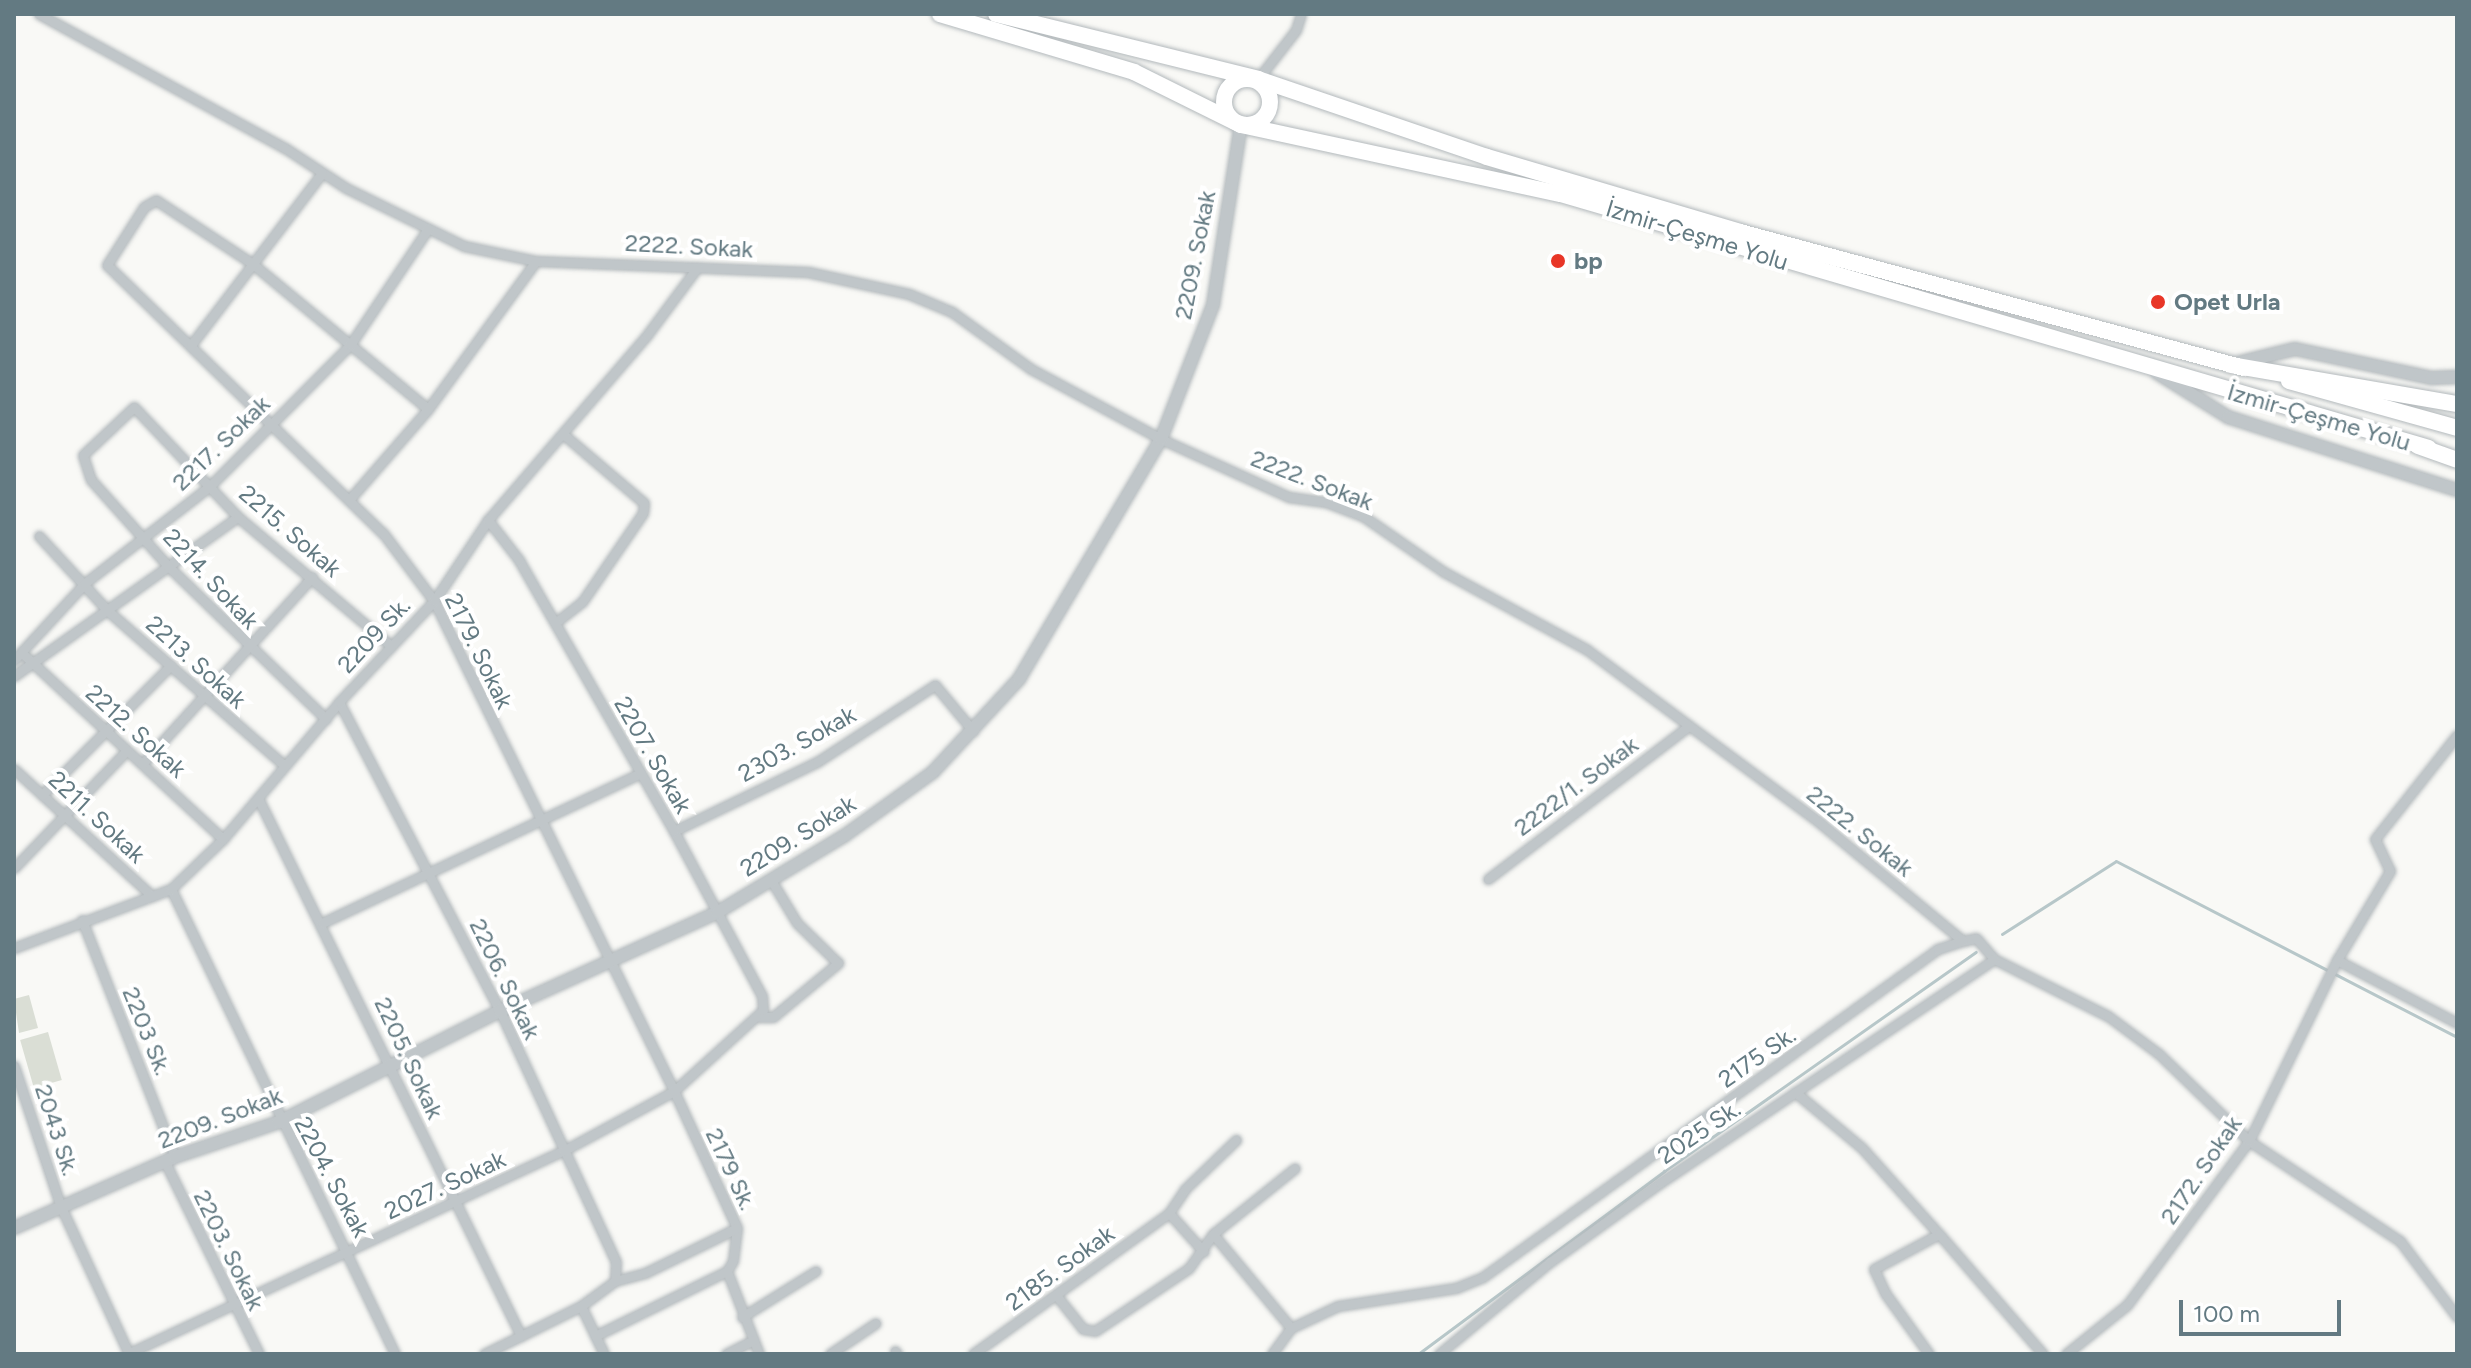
<!DOCTYPE html>
<html>
<head>
<meta charset="utf-8">
<style>
	body { margin:0 }
	#map { position:relative; width:2471px; height:1368px; overflow:hidden; background:#f9f9f6; font-family:Figtree,sans-serif }
	div>[style] { position:absolute }
	.green>* { inset:0; background:#daded5; transform-origin:0 0 }
	.stream>* { height:3px; margin:-1.5px; padding:0 1.5px; transform-origin:1.5px; border-radius:1.5px; background:#b7c7c9 }
	.roads { filter:drop-shadow(0 0 2px #b3b9bc) drop-shadow(0 0 2px #b3b9bc) }
	.minor>* { height:9px; margin:-4.5px; padding:0 4.5px; transform-origin:4.5px; border-radius:4.5px; background:#c0c6c9 }
	.tertiary>* { height:12px; margin:-6px; padding:0 6px; transform-origin:6px; border-radius:6px; background:#c0c6c9 }
	.trunk>* { height:16px; margin:-8px; padding:0 8px; transform-origin:8px; border-radius:8px; background:#fff }
	.trunk>.ring { margin:-8px; padding:0; box-sizing:content-box; background:none; border:16px solid #fff; border-radius:50% }
	.motorway>* { height:16px; margin:-8px; padding:0 8px; transform-origin:8px; border-radius:8px; background:#fff }
	.dots>* { width:22px; height:22px; translate:-50% -50%; box-sizing:border-box; border:4px solid #fff; border-radius:50% }
	span { translate:-50% -50%; white-space:nowrap; text-align:center; line-height:1.15; -webkit-text-stroke:8px #fff; paint-order:stroke }
	.street-label { font-size:24px; color:#637a82 }
	.poi-label { font-size:24px; color:#637a82; font-weight:700 }
	.left { translate:0 -50%; text-align:left }
	.frame { position:absolute; inset:0; border:16px solid #637a82; pointer-events:none }
	.scale { position:absolute; left:2179px; top:1300px; width:162px; height:36px; box-sizing:border-box; border:4px solid #637a82; border-top:0; padding-left:10px; font-size:24px; line-height:28px; white-space:nowrap; color:#637a82; -webkit-text-stroke:6px #fff; paint-order:stroke }
</style>
</head>
<body>
<div id="map">
	<div class="green">
		<i style="clip-path:polygon(29px 995px,38px 1028px,19px 1033px,14px 999px)"></i>
		<i style="left:48px;top:1032px;width:50px;height:29px;rotate:74deg"></i>
	</div>
	<div class="stream">
		<i style="left:2002px;top:934px;width:135px;rotate:-32.6deg"></i>
		<i style="left:2116px;top:861px;width:384px;rotate:27.3deg"></i>
		<i style="left:1418px;top:1354px;width:307px;rotate:-36.6deg"></i>
		<i style="left:1664px;top:1171px;width:381px;rotate:-35.1deg"></i>
	</div>
	<div class="roads">
		<div class="minor">
			<i style="left:39px;top:14px;width:280px;rotate:28.6deg"></i>
			<i style="left:285px;top:148px;width:73px;rotate:33.3deg"></i>
			<i style="left:346px;top:188px;width:131px;rotate:26.2deg"></i>
			<i style="left:464px;top:246px;width:74px;rotate:11.8deg"></i>
			<i style="left:536px;top:261px;width:272px;rotate:2.3deg"></i>
			<i style="left:808px;top:272px;width:103px;rotate:12.3deg"></i>
			<i style="left:909px;top:294px;width:47px;rotate:22.7deg"></i>
			<i style="left:952px;top:312px;width:97px;rotate:35.8deg"></i>
			<i style="left:1031px;top:369px;width:148px;rotate:28.3deg"></i>
			<i style="left:1161px;top:439px;width:141px;rotate:24.4deg"></i>
			<i style="left:1289px;top:497px;width:37px;rotate:8deg"></i>
			<i style="left:1326px;top:502px;width:40px;rotate:21deg"></i>
			<i style="left:1363px;top:516px;width:98px;rotate:34.7deg"></i>
			<i style="left:1444px;top:572px;width:162px;rotate:28.5deg"></i>
			<i style="left:1586px;top:649px;width:292px;rotate:36.6deg"></i>
			<i style="left:1820px;top:823px;width:185px;rotate:39.5deg"></i>
			<i style="left:1963px;top:941px;width:13px;rotate:-13deg"></i>
			<i style="left:1976px;top:938px;width:28px;rotate:49deg"></i>
			<i style="left:1994px;top:959px;width:127px;rotate:26.6deg"></i>
			<i style="left:2108px;top:1016px;width:64px;rotate:36.7deg"></i>
			<i style="left:2159px;top:1054px;width:125px;rotate:44deg"></i>
			<i style="left:2249px;top:1141px;width:181px;rotate:33.5deg"></i>
			<i style="left:2400px;top:1241px;width:95px;rotate:53.1deg"></i>
			<i style="left:1258px;top:79px;width:62px;rotate:-52.2deg"></i>
			<i style="left:1296px;top:30px;width:17px;rotate:-73deg"></i>
			<i style="left:536px;top:261px;width:183px;rotate:126.1deg"></i>
			<i style="left:428px;top:409px;width:227px;rotate:-140.4deg"></i>
			<i style="left:253px;top:264px;width:116px;rotate:-146.6deg"></i>
			<i style="left:156px;top:200px;width:14px;rotate:150deg"></i>
			<i style="left:144px;top:207px;width:69px;rotate:122.5deg"></i>
			<i style="left:107px;top:265px;width:385px;rotate:44.2deg"></i>
			<i style="left:383px;top:533px;width:85px;rotate:53.1deg"></i>
			<i style="left:434px;top:601px;width:546px;rotate:63.9deg"></i>
			<i style="left:674px;top:1091px;width:151px;rotate:65.3deg"></i>
			<i style="left:737px;top:1228px;width:33px;rotate:97deg"></i>
			<i style="left:733px;top:1261px;width:12px;rotate:121deg"></i>
			<i style="left:727px;top:1271px;width:147px;rotate:153.8deg"></i>
			<i style="left:191px;top:345px;width:216px;rotate:-52.7deg"></i>
			<i style="left:349px;top:500px;width:121px;rotate:-49deg"></i>
			<i style="left:39px;top:536px;width:102px;rotate:47.4deg"></i>
			<i style="left:108px;top:611px;width:235px;rotate:41.2deg"></i>
			<i style="left:555px;top:623px;width:34px;rotate:-38deg"></i>
			<i style="left:582px;top:602px;width:108px;rotate:-55.6deg"></i>
			<i style="left:643px;top:513px;width:10px;rotate:-84deg"></i>
			<i style="left:644px;top:503px;width:105px;rotate:-139.6deg"></i>
			<i style="left:22px;top:653px;width:274px;rotate:42.8deg"></i>
			<i style="left:14px;top:660px;width:105px;rotate:-47.3deg"></i>
			<i style="left:85px;top:583px;width:158px;rotate:-37.8deg"></i>
			<i style="left:210px;top:486px;width:199px;rotate:-45.2deg"></i>
			<i style="left:350px;top:345px;width:140px;rotate:-56.1deg"></i>
			<i style="left:14px;top:676px;width:275px;rotate:-35.4deg"></i>
			<i style="left:339px;top:702px;width:348px;rotate:62.5deg"></i>
			<i style="left:500px;top:1011px;width:277px;rotate:65.2deg"></i>
			<i style="left:616px;top:1262px;width:19px;rotate:93deg"></i>
			<i style="left:326px;top:719px;width:220px;rotate:-135.9deg"></i>
			<i style="left:168px;top:566px;width:115px;rotate:-131.8deg"></i>
			<i style="left:91px;top:480px;width:26px;rotate:-108deg"></i>
			<i style="left:83px;top:455px;width:70px;rotate:-43.3deg"></i>
			<i style="left:134px;top:407px;width:151px;rotate:46.6deg"></i>
			<i style="left:238px;top:517px;width:200px;rotate:40.1deg"></i>
			<i style="left:142px;top:764px;width:253px;rotate:-47.7deg"></i>
			<i style="left:14px;top:769px;width:188px;rotate:42.6deg"></i>
			<i style="left:42px;top:795px;width:183px;rotate:-45.2deg"></i>
			<i style="left:258px;top:798px;width:599px;rotate:63.95deg"></i>
			<i style="left:674px;top:831px;width:159px;rotate:-25.8deg"></i>
			<i style="left:817px;top:762px;width:141px;rotate:-33.1deg"></i>
			<i style="left:935px;top:685px;width:60px;rotate:50.4deg"></i>
			<i style="left:14px;top:868px;width:163px;rotate:-46.2deg"></i>
			<i style="left:1488px;top:879px;width:253px;rotate:-37.3deg"></i>
			<i style="left:171px;top:889px;width:516px;rotate:64.28deg"></i>
			<i style="left:82px;top:920px;width:255px;rotate:68.6deg"></i>
			<i style="left:322px;top:923px;width:350px;rotate:-25.2deg"></i>
			<i style="left:14px;top:948px;width:168px;rotate:-20.6deg"></i>
			<i style="left:171px;top:889px;width:72px;rotate:-43.9deg"></i>
			<i style="left:223px;top:839px;width:180px;rotate:-49.7deg"></i>
			<i style="left:339px;top:702px;width:139px;rotate:-46.8deg"></i>
			<i style="left:434px;top:601px;width:97px;rotate:-56.3deg"></i>
			<i style="left:488px;top:520px;width:244px;rotate:-49.3deg"></i>
			<i style="left:647px;top:335px;width:84px;rotate:-53.3deg"></i>
			<i style="left:2337px;top:960px;width:136px;rotate:27.7deg"></i>
			<i style="left:760px;top:1017px;width:13px"></i>
			<i style="left:773px;top:1017px;width:85px;rotate:-39.7deg"></i>
			<i style="left:838px;top:963px;width:57px;rotate:-135.7deg"></i>
			<i style="left:797px;top:923px;width:50px;rotate:-121.2deg"></i>
			<i style="left:14px;top:1066px;width:149px;rotate:71.6deg"></i>
			<i style="left:61px;top:1207px;width:162px;rotate:65.2deg"></i>
			<i style="left:1795px;top:1092px;width:87px;rotate:39.9deg"></i>
			<i style="left:1862px;top:1148px;width:115px;rotate:48.2deg"></i>
			<i style="left:1939px;top:1234px;width:74px;rotate:151.7deg"></i>
			<i style="left:1874px;top:1269px;width:26px;rotate:65deg"></i>
			<i style="left:1885px;top:1293px;width:75px;rotate:54.2deg"></i>
			<i style="left:165px;top:1162px;width:214px;rotate:63.9deg"></i>
			<i style="left:1169px;top:1213px;width:52px;rotate:48.1deg"></i>
			<i style="left:1213px;top:1234px;width:105px;rotate:-38.8deg"></i>
			<i style="left:1939px;top:1234px;width:159px;rotate:49.1deg"></i>
			<i style="left:727px;top:1271px;width:89px;rotate:68.9deg"></i>
			<i style="left:1056px;top:1295px;width:43px;rotate:51.5deg"></i>
			<i style="left:1083px;top:1329px;width:12px;rotate:9deg"></i>
			<i style="left:1095px;top:1331px;width:113px;rotate:-33.8deg"></i>
			<i style="left:1189px;top:1268px;width:42px;rotate:-54.8deg"></i>
			<i style="left:1213px;top:1234px;width:122px;rotate:50.3deg"></i>
			<i style="left:581px;top:1306px;width:53px;rotate:64.4deg"></i>
			<i style="left:742px;top:1317px;width:87px;rotate:-31.9deg"></i>
			<i style="left:895px;top:1351px;width:4px;rotate:56deg"></i>
			<i style="left:127px;top:1354px;width:481px;rotate:-25deg"></i>
			<i style="left:563px;top:1151px;width:126px;rotate:-28.4deg"></i>
			<i style="left:674px;top:1091px;width:120px;rotate:-42.3deg"></i>
			<i style="left:763px;top:1010px;width:14px;rotate:-94deg"></i>
			<i style="left:762px;top:996px;width:187px;rotate:-118.1deg"></i>
			<i style="left:674px;top:831px;width:312px;rotate:-119.8deg"></i>
			<i style="left:519px;top:560px;width:51px;rotate:-127.8deg"></i>
			<i style="left:484px;top:1354px;width:108px;rotate:-26.3deg"></i>
			<i style="left:581px;top:1306px;width:42px;rotate:-36.3deg"></i>
			<i style="left:615px;top:1281px;width:31px;rotate:-15deg"></i>
			<i style="left:645px;top:1273px;width:102px;rotate:-26.1deg"></i>
			<i style="left:726px;top:1354px;width:31px;rotate:-27deg"></i>
			<i style="left:830px;top:1354px;width:55px;rotate:-34deg"></i>
			<i style="left:973px;top:1354px;width:241px;rotate:-35.7deg"></i>
			<i style="left:1169px;top:1213px;width:29px;rotate:-56deg"></i>
			<i style="left:1185px;top:1189px;width:71px;rotate:-43.9deg"></i>
			<i style="left:1272px;top:1354px;width:32px;rotate:-54deg"></i>
			<i style="left:1291px;top:1328px;width:52px;rotate:-25.1deg"></i>
			<i style="left:1338px;top:1306px;width:119px;rotate:-8.7deg"></i>
			<i style="left:1456px;top:1288px;width:29px;rotate:-22deg"></i>
			<i style="left:1483px;top:1277px;width:561px;rotate:-35.79deg"></i>
			<i style="left:1938px;top:949px;width:26px;rotate:-18deg"></i>
			<i style="left:1439px;top:1354px;width:144px;rotate:-39.7deg"></i>
			<i style="left:1550px;top:1262px;width:135px;rotate:-35.7deg"></i>
			<i style="left:1660px;top:1183px;width:402px;rotate:-33.8deg"></i>
			<i style="left:2066px;top:1354px;width:78px;rotate:-38.8deg"></i>
			<i style="left:2127px;top:1305px;width:204px;rotate:-53.4deg"></i>
			<i style="left:2249px;top:1141px;width:201px;rotate:-64.1deg"></i>
			<i style="left:2337px;top:960px;width:104px;rotate:-59.2deg"></i>
			<i style="left:2390px;top:871px;width:35px;rotate:-115deg"></i>
			<i style="left:2375px;top:839px;width:132px;rotate:-51.7deg"></i>
		</div>
		<div class="tertiary">
			<i style="left:2233px;top:364px;width:64px;rotate:-13.6deg"></i>
			<i style="left:2295px;top:349px;width:139px;rotate:12deg"></i>
			<i style="left:2431px;top:378px;width:26px;rotate:-2deg"></i>
			<i style="left:2156px;top:372px;width:85px;rotate:32deg"></i>
			<i style="left:2228px;top:417px;width:240px;rotate:17.7deg"></i>
			<i style="left:14px;top:1228px;width:176px;rotate:-23.8deg"></i>
			<i style="left:175px;top:1157px;width:110px;rotate:-18.6deg"></i>
			<i style="left:279px;top:1122px;width:247px;rotate:-26.7deg"></i>
			<i style="left:500px;top:1011px;width:239px;rotate:-24.4deg"></i>
			<i style="left:718px;top:912px;width:147px;rotate:-31.1deg"></i>
			<i style="left:844px;top:836px;width:110px;rotate:-35.7deg"></i>
			<i style="left:933px;top:772px;width:127px;rotate:-47.2deg"></i>
			<i style="left:1019px;top:679px;width:279px;rotate:-59.4deg"></i>
			<i style="left:1161px;top:439px;width:144px;rotate:-68.8deg"></i>
			<i style="left:1213px;top:305px;width:182px;rotate:-81.2deg"></i>
		</div>
		<div class="trunk">
			<i style="left:940px;top:14px;width:202px;rotate:16.6deg"></i>
			<i style="left:1134px;top:72px;width:119px;rotate:26.4deg"></i>
			<i style="left:1241px;top:125px;width:327px;rotate:12.2deg"></i>
			<i style="left:1561px;top:194px;width:904px;rotate:16.31deg"></i>
			<i style="left:996px;top:14px;width:270px;rotate:13.9deg"></i>
			<i style="left:1258px;top:79px;width:242px;rotate:18.8deg"></i>
			<i style="left:1487px;top:157px;width:264px;rotate:16.5deg"></i>
			<i style="left:1740px;top:232px;width:522px;rotate:15.1deg"></i>
			<i class="ring" style="left:1224px;top:79px;width:30px;height:30px"></i>
			<i style="left:2289px;top:381px;width:174px;rotate:15.6deg"></i>
		</div>
		<div class="motorway">
			<i style="left:2231px;top:365px;width:229px;rotate:9.8deg"></i>
			<i style="left:2418px;top:446px;width:41px;rotate:19.7deg"></i>
		</div>
	</div>
	<div class="dots">
		<i style="left:1558px;top:261px;background:#e83627"></i>
		<i style="left:2158px;top:302px;background:#e83627"></i>
	</div>
	<div class="street-label">
		<span style="left:1697px;top:235px;rotate:17deg">İzmir-Çeşme Yolu</span>
		<span style="left:689px;top:246px;rotate:3deg">2222. Sokak</span>
		<span style="left:1195px;top:255px;rotate:-79deg">2209. Sokak</span>
		<span style="left:2319px;top:417px;rotate:16deg">İzmir-Çeşme Yolu</span>
		<span style="left:221px;top:443px;rotate:-44deg">2217. Sokak</span>
		<span style="left:1312px;top:480px;rotate:21deg">2222. Sokak</span>
		<span style="left:290px;top:531px;rotate:41deg">2215. Sokak</span>
		<span style="left:211px;top:579px;rotate:47deg">2214. Sokak</span>
		<span style="left:374px;top:635px;rotate:-47deg">2209 Sk.</span>
		<span style="left:479px;top:651px;rotate:64deg">2179. Sokak</span>
		<span style="left:196px;top:662px;rotate:42deg">2213. Sokak</span>
		<span style="left:136px;top:731px;rotate:42deg">2212. Sokak</span>
		<span style="left:797px;top:744px;rotate:-29deg">2303. Sokak</span>
		<span style="left:653px;top:755px;rotate:60deg">2207. Sokak</span>
		<span style="left:1576px;top:786px;rotate:-37deg">2222/1. Sokak</span>
		<span style="left:97px;top:817px;rotate:43deg">2211. Sokak</span>
		<span style="left:1860px;top:831px;rotate:39deg">2222. Sokak</span>
		<span style="left:798px;top:836px;rotate:-32deg">2209. Sokak</span>
		<span style="left:505px;top:979px;rotate:64deg">2206. Sokak</span>
		<span style="left:147px;top:1031px;rotate:68deg">2203 Sk.</span>
		<span style="left:1757px;top:1057px;rotate:-35deg">2175 Sk.</span>
		<span style="left:409px;top:1058px;rotate:65deg">2205. Sokak</span>
		<span style="left:220px;top:1118px;rotate:-21deg">2209. Sokak</span>
		<span style="left:57px;top:1130px;rotate:72deg">2043 Sk.</span>
		<span style="left:1699px;top:1132px;rotate:-34deg">2025 Sk.</span>
		<span style="left:731px;top:1169px;rotate:65deg">2179 Sk.</span>
		<span style="left:2201px;top:1170px;rotate:-56deg">2172. Sokak</span>
		<span style="left:332px;top:1177px;rotate:62deg">2204. Sokak</span>
		<span style="left:445px;top:1185px;rotate:-25deg">2027. Sokak</span>
		<span style="left:229px;top:1250px;rotate:64deg">2203. Sokak</span>
		<span style="left:1060px;top:1268px;rotate:-36deg">2185. Sokak</span>
	</div>
	<div class="poi-label">
		<span class="left" style="left:1574px;top:261px">bp</span>
		<span class="left" style="left:2174px;top:302px">Opet Urla</span>
	</div>
	<div class="frame"></div>
	<div class="scale">100 m</div>
</div>
</body>
</html>
